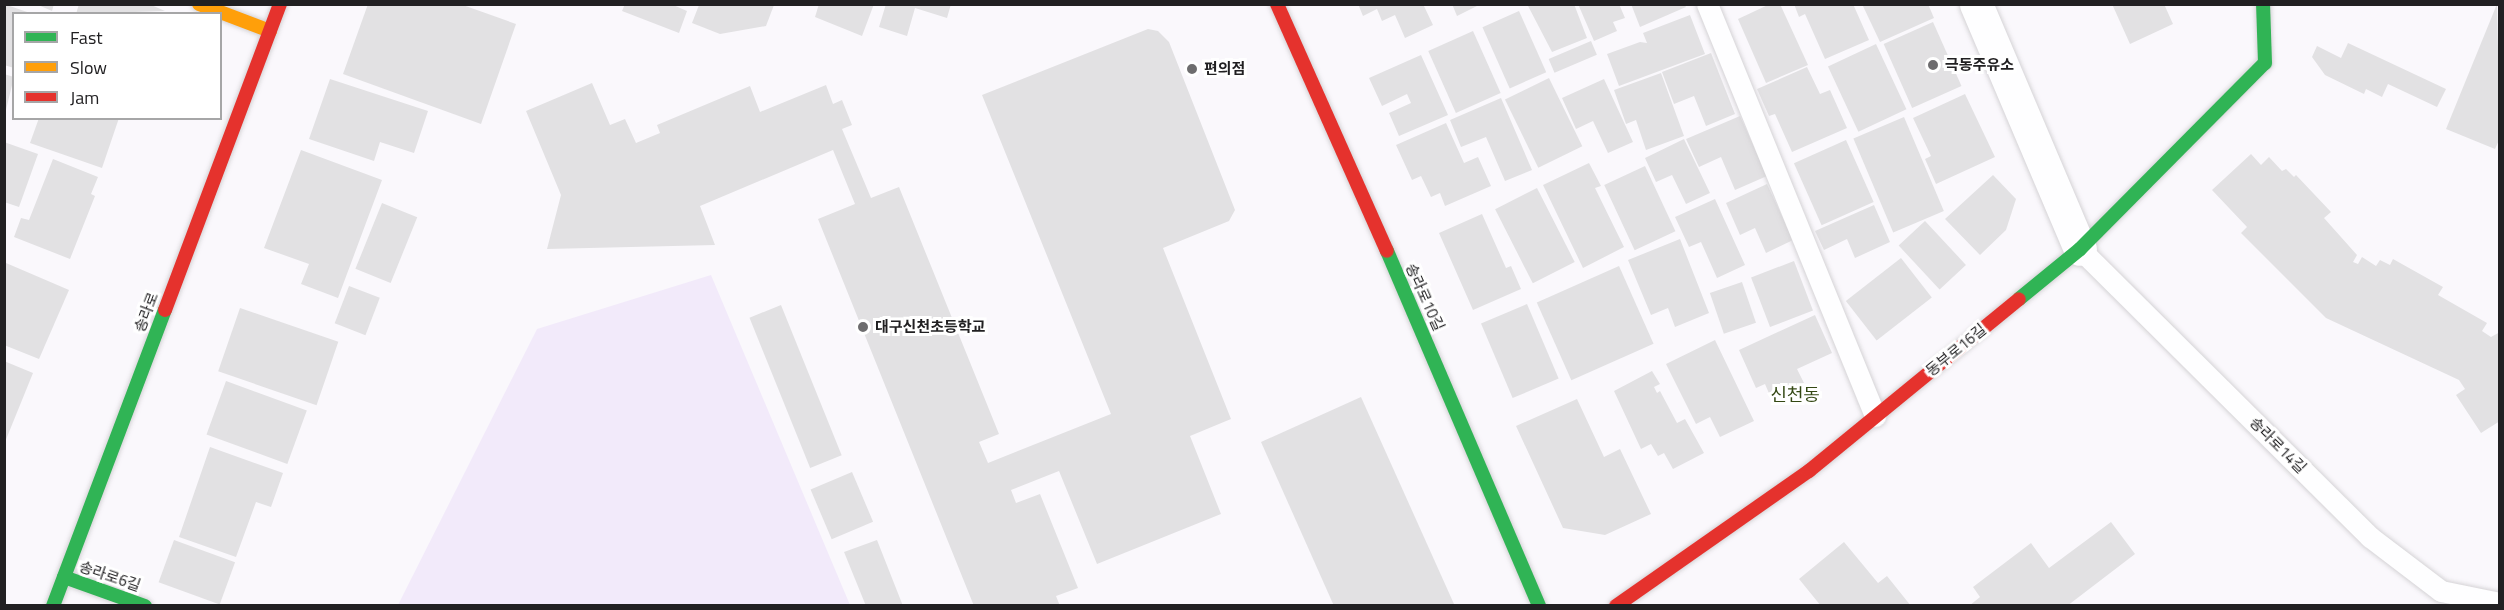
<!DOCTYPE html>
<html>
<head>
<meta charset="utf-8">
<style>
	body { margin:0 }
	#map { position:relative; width:2504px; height:610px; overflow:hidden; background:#faf8fc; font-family:"Titillium Web","Noto Sans KR",sans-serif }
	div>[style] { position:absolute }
	.green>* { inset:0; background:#f2eafa }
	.building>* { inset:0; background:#e2e1e3; transform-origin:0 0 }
	.roads { filter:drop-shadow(0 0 2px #d5d3d6) drop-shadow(0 0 2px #d5d3d6) }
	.lane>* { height:21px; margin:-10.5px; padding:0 10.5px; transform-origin:10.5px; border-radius:10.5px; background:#fefeff }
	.street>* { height:33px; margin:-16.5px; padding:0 16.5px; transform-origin:16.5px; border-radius:16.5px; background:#fefeff }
	.fast>* { height:14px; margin:-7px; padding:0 7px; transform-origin:7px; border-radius:7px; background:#30b455 }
	.slow>* { height:14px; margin:-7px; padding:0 7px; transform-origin:7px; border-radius:7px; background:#ff9f0a }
	.jam>* { height:14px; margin:-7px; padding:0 7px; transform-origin:7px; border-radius:7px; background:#e5322d }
	.dots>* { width:16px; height:16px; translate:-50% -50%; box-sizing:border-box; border:3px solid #fff; border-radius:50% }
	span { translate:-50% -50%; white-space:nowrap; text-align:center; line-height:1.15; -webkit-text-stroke:6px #fff; paint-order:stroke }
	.poi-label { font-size:15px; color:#212022; font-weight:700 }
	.left { translate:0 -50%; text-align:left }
	.street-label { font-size:15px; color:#212022 }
	.quarter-label { font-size:18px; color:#344814 }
	.frame { position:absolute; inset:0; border:6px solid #212022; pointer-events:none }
	.legend { position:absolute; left:12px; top:12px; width:210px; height:108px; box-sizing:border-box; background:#fff; border:2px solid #a6a6a7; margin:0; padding:8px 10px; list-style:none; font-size:18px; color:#212022 }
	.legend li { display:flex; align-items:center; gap:12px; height:30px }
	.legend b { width:30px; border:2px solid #a6a6a7 }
</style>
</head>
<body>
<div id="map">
	<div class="green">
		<i style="clip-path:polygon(711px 275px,850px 605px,398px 605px,537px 329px)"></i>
	</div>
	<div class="building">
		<i style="clip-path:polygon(4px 4px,30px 13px,14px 14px,14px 68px,4px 65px)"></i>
		<i style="clip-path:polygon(36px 4px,54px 4px,52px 11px)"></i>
		<i style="clip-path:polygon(79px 4px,149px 4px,165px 11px,76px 14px)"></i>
		<i style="clip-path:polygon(368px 4px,460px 4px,516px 24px,481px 124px,343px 74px)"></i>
		<i style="clip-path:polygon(625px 4px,671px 4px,687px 11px,679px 33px,622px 11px)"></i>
		<i style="clip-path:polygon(819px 4px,874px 4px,862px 36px,815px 17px)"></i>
		<i style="clip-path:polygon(886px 4px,951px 4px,947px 18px,915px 8px,907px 36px,879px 27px)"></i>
		<i style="clip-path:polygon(1358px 4px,1423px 4px,1433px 25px,1405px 38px,1395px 15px,1382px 21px,1377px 9px,1363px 16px)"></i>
		<i style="clip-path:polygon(1452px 4px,1481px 4px,1457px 16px)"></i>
		<i style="clip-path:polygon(1527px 4px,1574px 4px,1587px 38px,1552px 52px)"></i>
		<i style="clip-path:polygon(1578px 4px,1619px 4px,1625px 18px,1613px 22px,1617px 31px,1594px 41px)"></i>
		<i style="clip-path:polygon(1631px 4px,1684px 4px,1686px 7px,1640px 27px)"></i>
		<i style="clip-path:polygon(1770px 4px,1780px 4px,1808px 65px,1766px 83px,1738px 19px)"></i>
		<i style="clip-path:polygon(1794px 4px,1853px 4px,1869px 40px,1825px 59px,1805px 14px,1799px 17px)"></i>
		<i style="clip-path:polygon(1862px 4px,1928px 4px,1934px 18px,1880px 42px)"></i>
		<i style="clip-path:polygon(2112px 4px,2164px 4px,2173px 24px,2130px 44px)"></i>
		<i style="clip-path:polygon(2497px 4px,2500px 138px,2495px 149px,2446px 129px)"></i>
		<i style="clip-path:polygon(699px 5px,774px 5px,766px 26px,720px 34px,692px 23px)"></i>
		<i style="left:1519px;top:11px;width:67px;height:40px;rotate:66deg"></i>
		<i style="clip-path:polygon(1690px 15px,1705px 54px,1619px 86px,1607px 54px,1640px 42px,1647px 43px,1643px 33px)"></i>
		<i style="left:1933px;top:22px;width:70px;height:54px;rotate:66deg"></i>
		<i style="clip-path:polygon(1148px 29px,1158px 31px,1169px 42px,1235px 210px,1229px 221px,1163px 248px,1231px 419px,1190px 436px,1221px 514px,1097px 564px,1059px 471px,1011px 490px,1016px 503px,1040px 494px,1078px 588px,1056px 596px,1060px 606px,974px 606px,818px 219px,855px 204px,833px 150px,700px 206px,715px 245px,547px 249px,561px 195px,526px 111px,592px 83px,610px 125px,625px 119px,636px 143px,660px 133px,657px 125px,750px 86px,760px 112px,826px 85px,833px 104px,842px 100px,852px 125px,842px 129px,871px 198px,899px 187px,999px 434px,979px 442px,988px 463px,1111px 414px,982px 95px)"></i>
		<i style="left:1473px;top:31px;width:68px;height:49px;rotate:66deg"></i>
		<i style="left:1591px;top:41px;width:15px;height:46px;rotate:67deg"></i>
		<i style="clip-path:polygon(2348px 43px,2446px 89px,2437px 107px,2388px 84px,2382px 97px,2366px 89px,2364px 94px,2325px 75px,2312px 57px,2317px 46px,2341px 58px)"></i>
		<i style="left:1876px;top:44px;width:72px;height:53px;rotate:65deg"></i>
		<i style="clip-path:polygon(1711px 53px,1735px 114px,1706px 126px,1694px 96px,1674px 104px,1662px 72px)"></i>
		<i style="clip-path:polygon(1421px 55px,1448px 115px,1399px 136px,1389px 113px,1411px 103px,1407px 94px,1382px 106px,1369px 78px)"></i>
		<i style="clip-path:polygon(1807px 67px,1820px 94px,1830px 90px,1847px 128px,1792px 152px,1775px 114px,1769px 116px,1757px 89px)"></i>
		<i style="clip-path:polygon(1661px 73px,1684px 136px,1646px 150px,1636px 120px,1626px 124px,1614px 90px)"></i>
		<i style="clip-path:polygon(4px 74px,14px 77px,5px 114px,4px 114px)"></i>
		<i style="left:1549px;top:78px;width:76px;height:49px;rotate:64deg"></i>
		<i style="clip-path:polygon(330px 79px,428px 111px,414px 153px,380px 142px,374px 161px,309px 139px)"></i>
		<i style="clip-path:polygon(1604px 79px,1633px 142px,1608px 153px,1593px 121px,1576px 129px,1562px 98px)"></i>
		<i style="clip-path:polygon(1965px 94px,1995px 157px,1936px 184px,1925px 159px,1931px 156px,1913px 118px)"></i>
		<i style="clip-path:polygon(1501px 98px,1532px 170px,1505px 181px,1486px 137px,1461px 147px,1450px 120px)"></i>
		<i style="clip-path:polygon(1740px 116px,1767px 176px,1735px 190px,1721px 157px,1699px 167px,1686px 139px)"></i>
		<i style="left:1904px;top:117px;width:102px;height:55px;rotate:67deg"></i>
		<i style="clip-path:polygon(39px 118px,119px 118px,102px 168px,30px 143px)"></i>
		<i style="clip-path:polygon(1446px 123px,1464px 163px,1478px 157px,1491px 186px,1445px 206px,1440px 193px,1431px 197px,1421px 176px,1412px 180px,1396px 145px)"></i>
		<i style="clip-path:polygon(1684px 139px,1710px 193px,1686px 204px,1672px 175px,1656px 182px,1645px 158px)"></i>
		<i style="left:1846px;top:140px;width:68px;height:57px;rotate:66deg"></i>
		<i style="clip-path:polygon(4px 142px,38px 154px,19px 207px,4px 202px)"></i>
		<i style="clip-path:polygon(301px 150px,382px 180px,338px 298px,301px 284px,309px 264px,264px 248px)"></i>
		<i style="clip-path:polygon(2251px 154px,2261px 165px,2269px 157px,2282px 171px,2286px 169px,2294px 177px,2296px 175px,2331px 212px,2324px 218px,2357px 255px,2353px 262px,2358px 264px,2362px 257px,2376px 266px,2380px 260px,2390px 265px,2393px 259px,2443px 287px,2438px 295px,2487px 323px,2482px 331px,2491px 337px,2500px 332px,2500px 421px,2481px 433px,2456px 395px,2465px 389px,2459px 380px,2326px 318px,2241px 233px,2247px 227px,2212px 190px)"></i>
		<i style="clip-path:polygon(53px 159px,98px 177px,91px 194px,95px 196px,70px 259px,14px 237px,21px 218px,29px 220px)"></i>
		<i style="clip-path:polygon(1589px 163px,1601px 186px,1595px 188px,1624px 247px,1583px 268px,1543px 185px)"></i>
		<i style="left:1645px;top:166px;width:72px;height:45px;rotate:65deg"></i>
		<i style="clip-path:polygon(1993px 175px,2016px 199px,2006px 230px,1980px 255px,1945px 219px)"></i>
		<i style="clip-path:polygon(1767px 184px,1793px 240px,1766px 253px,1755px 228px,1740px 235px,1726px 203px)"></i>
		<i style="left:1537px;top:188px;width:83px;height:47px;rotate:63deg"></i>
		<i style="clip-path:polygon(1715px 199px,1745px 265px,1717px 278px,1701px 242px,1689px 247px,1675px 217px)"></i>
		<i style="left:382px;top:203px;width:38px;height:71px;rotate:22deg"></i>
		<i style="clip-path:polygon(1874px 205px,1890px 242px,1855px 258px,1847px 239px,1824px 250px,1815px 231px)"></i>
		<i style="clip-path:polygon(1482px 214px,1506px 268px,1511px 266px,1521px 289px,1473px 310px,1439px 233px)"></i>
		<i style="left:1925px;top:221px;width:60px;height:36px;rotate:47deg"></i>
		<i style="clip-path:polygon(1680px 239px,1709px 313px,1675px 327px,1668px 308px,1651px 315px,1628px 260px)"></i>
		<i style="left:1901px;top:258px;width:50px;height:70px;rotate:52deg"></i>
		<i style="left:1794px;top:261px;width:53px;height:46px;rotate:69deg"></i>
		<i style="clip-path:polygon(6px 263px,69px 290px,39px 359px,4px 345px)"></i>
		<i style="left:1619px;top:266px;width:85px;height:90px;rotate:66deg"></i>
		<i style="left:1742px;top:282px;width:43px;height:34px;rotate:71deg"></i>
		<i style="left:349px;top:286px;width:33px;height:40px;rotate:21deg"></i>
		<i style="left:1527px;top:304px;width:81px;height:50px;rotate:67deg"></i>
		<i style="left:781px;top:305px;width:162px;height:34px;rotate:68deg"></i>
		<i style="left:240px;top:308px;width:104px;height:67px;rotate:19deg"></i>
		<i style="clip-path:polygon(1815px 315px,1832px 353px,1797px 369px,1804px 383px,1771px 398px,1765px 384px,1756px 388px,1739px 350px)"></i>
		<i style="clip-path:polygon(1715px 340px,1754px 421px,1720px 437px,1710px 417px,1696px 424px,1666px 364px)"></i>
		<i style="clip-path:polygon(4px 361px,33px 373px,5px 442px,4px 442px)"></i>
		<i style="clip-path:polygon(1652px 371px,1660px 384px,1654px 387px,1657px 393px,1660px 391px,1677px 423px,1685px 419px,1704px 453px,1673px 469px,1664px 453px,1658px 456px,1651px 444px,1641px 449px,1614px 391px)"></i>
		<i style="left:226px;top:381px;width:86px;height:57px;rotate:20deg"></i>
		<i style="clip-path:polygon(1361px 397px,1454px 604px,1451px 606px,1334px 606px,1261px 442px)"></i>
		<i style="clip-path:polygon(1577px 399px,1604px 457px,1620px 449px,1651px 514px,1605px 535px,1563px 528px,1516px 426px)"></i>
		<i style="clip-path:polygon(210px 447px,283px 473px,271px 507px,256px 502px,236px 557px,179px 537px)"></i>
		<i style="left:852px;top:472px;width:54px;height:45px;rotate:67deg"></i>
		<i style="clip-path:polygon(2111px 522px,2135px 554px,2067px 606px,1969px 606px,1980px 597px,1973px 587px,2031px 543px,2049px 568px)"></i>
		<i style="left:174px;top:540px;width:65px;height:45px;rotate:20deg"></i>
		<i style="clip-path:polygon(877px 540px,903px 606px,866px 606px,844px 552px)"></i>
		<i style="clip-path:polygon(1844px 542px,1878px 583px,1887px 576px,1911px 606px,1821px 606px,1799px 579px)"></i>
	</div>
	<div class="roads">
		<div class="lane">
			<i style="left:1707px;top:4px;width:445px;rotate:67.8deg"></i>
			<i style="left:2080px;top:249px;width:409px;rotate:44.8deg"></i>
			<i style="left:2370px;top:537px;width:89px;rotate:37.3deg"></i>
			<i style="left:2441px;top:591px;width:60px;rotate:11.5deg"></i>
		</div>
		<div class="street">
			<i style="left:1976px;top:4px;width:266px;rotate:67deg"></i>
		</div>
		<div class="fast">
			<i style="left:1387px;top:251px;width:386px;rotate:66.8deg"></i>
			<i style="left:2019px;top:299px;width:79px;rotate:-39.3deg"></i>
			<i style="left:2080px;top:249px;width:262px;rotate:-45.2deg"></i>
			<i style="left:2265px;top:63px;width:59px;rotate:-91.9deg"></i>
			<i style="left:64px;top:577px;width:86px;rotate:19.7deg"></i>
			<i style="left:53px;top:606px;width:316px;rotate:-69.3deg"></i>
		</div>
		<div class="slow">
			<i style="left:199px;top:4px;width:76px;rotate:20.8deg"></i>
		</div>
		<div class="jam">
			<i style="left:1277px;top:4px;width:270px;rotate:66deg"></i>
			<i style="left:165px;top:310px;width:327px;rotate:-69.4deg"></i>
			<i style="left:1616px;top:606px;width:236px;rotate:-35deg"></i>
			<i style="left:1809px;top:471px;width:271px;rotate:-39.3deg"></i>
		</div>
	</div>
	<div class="dots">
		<i style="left:1933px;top:65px;background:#6d6c6e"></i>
		<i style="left:1192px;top:69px;background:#6d6c6e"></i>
		<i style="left:863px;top:327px;background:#6d6c6e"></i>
	</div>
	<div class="poi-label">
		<span class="left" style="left:1945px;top:65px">극동주유소</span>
		<span class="left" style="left:1204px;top:69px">편의점</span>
		<span class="left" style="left:875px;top:327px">대구신천초등학교</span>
	</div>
	<div class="street-label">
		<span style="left:1425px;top:297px;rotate:66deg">송라로10길</span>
		<span style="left:146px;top:312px;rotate:-69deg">송라로</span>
		<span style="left:1956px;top:350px;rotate:-39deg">동부로16길</span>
		<span style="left:2278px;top:445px;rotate:45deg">송라로14길</span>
		<span style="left:110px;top:576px;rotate:19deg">송라로6길</span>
	</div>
	<div class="quarter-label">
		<span style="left:1795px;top:395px">신천동</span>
	</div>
	<div class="frame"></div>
	<ul class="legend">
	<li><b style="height:8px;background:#30b455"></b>Fast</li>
	<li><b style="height:8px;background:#ff9f0a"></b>Slow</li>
	<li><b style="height:8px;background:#e5322d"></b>Jam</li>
	</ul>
</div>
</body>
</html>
